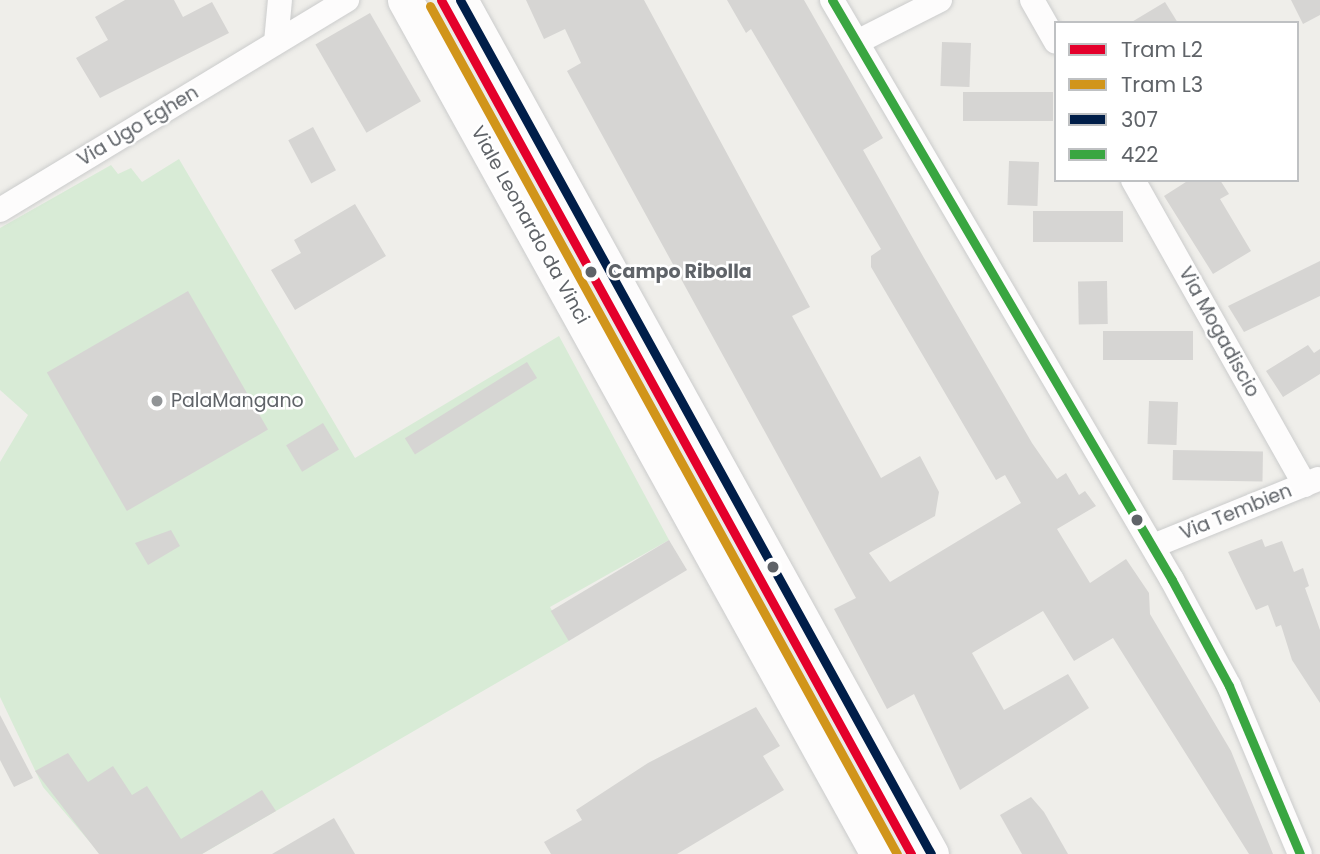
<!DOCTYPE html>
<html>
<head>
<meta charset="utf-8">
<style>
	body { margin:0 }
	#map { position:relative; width:1320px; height:854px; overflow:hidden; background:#efeeea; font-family:Poppins,sans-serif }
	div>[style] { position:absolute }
	.green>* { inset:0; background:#d8ebd6 }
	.building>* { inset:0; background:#d6d5d3; transform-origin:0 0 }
	.roads { filter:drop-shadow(0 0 2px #cbcccc) drop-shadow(0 0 2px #cbcccc) }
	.street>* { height:24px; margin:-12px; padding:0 12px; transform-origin:12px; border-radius:12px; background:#fdfcfc }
	.secondary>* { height:35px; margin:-17.5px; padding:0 17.5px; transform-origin:17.5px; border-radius:17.5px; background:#fdfcfc }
	.bus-1>* { height:9px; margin:-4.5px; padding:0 4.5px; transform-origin:4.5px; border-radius:4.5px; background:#001e49 }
	.bus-2>* { height:9px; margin:-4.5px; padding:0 4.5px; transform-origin:4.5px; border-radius:4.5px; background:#39a641 }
	.tram-1>* { height:9px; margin:-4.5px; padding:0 4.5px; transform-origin:4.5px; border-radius:4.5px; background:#e4002b }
	.tram-2>* { height:9px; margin:-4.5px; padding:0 4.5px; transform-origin:4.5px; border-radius:4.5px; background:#d1951a }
	.dots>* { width:19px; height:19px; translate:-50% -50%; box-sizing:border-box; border:4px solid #fff; border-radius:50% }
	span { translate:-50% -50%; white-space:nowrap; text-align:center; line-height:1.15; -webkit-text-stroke:5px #fff; paint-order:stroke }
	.street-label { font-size:19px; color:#5f6368 }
	.stop-label { font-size:19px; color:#5f6368; font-weight:700 }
	.left { translate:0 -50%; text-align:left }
	.poi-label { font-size:19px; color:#5f6368 }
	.legend { position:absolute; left:1054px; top:21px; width:245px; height:161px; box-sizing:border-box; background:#fff; border:2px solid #bfc1c3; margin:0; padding:9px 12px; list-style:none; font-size:21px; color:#5f6368 }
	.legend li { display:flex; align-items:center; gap:14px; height:35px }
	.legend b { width:35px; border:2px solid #bfc1c3 }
</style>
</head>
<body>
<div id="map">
	<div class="green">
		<i style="clip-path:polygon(179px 159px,355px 458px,559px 336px,669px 540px,550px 607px,569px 641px,202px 854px,100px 854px,43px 787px,0 697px,0 462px,28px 415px,0 390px,0 228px,111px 165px,118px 174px,131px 168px,142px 182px)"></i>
	</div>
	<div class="building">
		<i style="clip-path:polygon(125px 0,174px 0,183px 17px,212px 2px,229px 33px,100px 98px,76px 58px,108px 40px,95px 17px)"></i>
		<i style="clip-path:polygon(526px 0,644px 0,810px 307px,792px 316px,881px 478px,920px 456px,939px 492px,935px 516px,869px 553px,890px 582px,1021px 503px,1005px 475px,996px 480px,871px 267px,871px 256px,881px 249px,751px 29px,746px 33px,727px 0,804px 0,883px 138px,863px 150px,924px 258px,1032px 443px,1057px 479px,1066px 473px,1079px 495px,1085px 491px,1096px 506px,1057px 529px,1090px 583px,1126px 559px,1149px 593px,1150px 614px,1231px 751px,1273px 854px,1249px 854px,1113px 638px,1074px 661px,1043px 611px,972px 653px,1004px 710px,1068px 674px,1089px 708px,960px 790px,914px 694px,887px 709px,834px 609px,856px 598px,567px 71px,581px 63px,565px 29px,544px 39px)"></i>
		<i style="clip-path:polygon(1291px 0,1320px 0,1320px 15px,1303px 24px)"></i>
		<i style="clip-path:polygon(1165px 2px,1178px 23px,1130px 23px)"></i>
		<i style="left:370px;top:13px;width:102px;height:63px;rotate:60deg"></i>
		<i style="left:942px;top:42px;width:29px;height:44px;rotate:2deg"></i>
		<i style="left:963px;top:92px;width:90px;height:29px"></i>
		<i style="left:313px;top:127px;width:49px;height:28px;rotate:62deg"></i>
		<i style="left:1009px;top:161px;width:30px;height:44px;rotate:2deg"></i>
		<i style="clip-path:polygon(1189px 180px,1220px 180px,1229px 194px,1220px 199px,1251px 251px,1213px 274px,1164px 196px)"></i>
		<i style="clip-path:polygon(355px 204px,386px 256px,295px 310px,271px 270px,301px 253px,294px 240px)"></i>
		<i style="left:1123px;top:211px;width:31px;height:90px;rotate:90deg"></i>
		<i style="clip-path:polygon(1320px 261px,1320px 296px,1244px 332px,1228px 306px)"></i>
		<i style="left:1107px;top:281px;width:43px;height:29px;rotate:89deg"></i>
		<i style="left:188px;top:291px;width:160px;height:163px;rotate:60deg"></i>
		<i style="left:1103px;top:331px;width:90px;height:29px"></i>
		<i style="clip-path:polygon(1308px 345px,1314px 353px,1320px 349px,1320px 374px,1283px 397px,1266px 371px)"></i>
		<i style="left:527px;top:362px;width:19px;height:144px;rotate:58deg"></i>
		<i style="left:1149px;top:401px;width:29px;height:43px;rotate:2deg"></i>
		<i style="left:323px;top:423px;width:31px;height:43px;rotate:59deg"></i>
		<i style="left:1173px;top:450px;width:90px;height:30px;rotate:1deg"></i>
		<i style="clip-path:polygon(171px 530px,180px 546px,148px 565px,135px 543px)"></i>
		<i style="clip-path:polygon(1262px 539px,1265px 547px,1282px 541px,1294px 572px,1303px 568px,1309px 586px,1305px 588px,1320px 630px,1320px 703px,1292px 660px,1281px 625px,1276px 627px,1268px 605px,1256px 610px,1228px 552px)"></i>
		<i style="left:669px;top:540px;width:35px;height:138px;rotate:59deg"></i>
		<i style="clip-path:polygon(756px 707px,780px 746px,763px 756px,784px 790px,677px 854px,551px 854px,544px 842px,582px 820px,576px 810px,648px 763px)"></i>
		<i style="clip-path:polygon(0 715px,33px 778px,14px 787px,0 760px)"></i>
		<i style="clip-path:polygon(68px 753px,88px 782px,113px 766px,132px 795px,147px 786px,181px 839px,262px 790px,276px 811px,202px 854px,99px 854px,35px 771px)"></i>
		<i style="clip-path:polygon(1031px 797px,1044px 812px,1068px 854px,1022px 854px,1000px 815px)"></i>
		<i style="clip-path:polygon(334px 818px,355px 854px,272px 854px)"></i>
	</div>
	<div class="roads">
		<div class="street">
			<i style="left:832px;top:0;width:672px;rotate:59.62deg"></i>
			<i style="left:1172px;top:580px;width:120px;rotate:61.7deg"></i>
			<i style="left:1229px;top:686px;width:182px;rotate:67.1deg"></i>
			<i style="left:1032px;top:0;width:48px;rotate:60.3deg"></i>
			<i style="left:276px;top:42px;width:42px;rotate:-84.6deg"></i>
			<i style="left:857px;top:42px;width:93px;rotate:-26.8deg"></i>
			<i style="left:1133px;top:180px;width:350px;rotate:60.6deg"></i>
			<i style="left:0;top:210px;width:406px;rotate:-31.2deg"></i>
			<i style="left:1153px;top:546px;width:178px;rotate:-22.1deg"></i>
		</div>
		<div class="secondary">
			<i style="left:405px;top:0;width:976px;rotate:61.02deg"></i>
			<i style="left:460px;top:0;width:975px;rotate:61.12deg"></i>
		</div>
	</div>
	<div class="bus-1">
		<i style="left:460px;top:0;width:975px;rotate:61.12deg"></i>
	</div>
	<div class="bus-2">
		<i style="left:832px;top:0;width:672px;rotate:59.62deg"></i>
		<i style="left:1172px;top:580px;width:120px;rotate:61.7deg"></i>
		<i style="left:1229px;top:686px;width:182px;rotate:67.1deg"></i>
	</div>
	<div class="tram-1">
		<i style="left:441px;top:0;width:975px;rotate:61.17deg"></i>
	</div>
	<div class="tram-2">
		<i style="left:430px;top:6px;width:968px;rotate:61.16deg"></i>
	</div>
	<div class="dots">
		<i style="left:591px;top:272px;background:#5f6368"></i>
		<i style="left:157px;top:401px;background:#919496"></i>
		<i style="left:1137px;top:520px;background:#5f6368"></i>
		<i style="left:773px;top:567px;background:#5f6368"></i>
	</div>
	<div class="street-label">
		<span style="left:138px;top:126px;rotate:-31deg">Via Ugo Eghen</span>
		<span style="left:530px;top:225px;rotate:61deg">Viale Leonardo da Vinci</span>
		<span style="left:1219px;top:332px;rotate:61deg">Via Mogadiscio</span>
		<span style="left:1236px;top:512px;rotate:-22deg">Via Tembien</span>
	</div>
	<div class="stop-label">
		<span class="left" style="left:608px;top:272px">Campo Ribolla</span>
	</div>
	<div class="poi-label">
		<span class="left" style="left:171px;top:401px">PalaMangano</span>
	</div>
	<ul class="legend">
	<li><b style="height:9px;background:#e4002b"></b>Tram L2</li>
	<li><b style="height:9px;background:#d1951a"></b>Tram L3</li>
	<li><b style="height:9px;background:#001e49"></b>307</li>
	<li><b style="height:9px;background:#39a641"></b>422</li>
	</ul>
</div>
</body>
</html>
